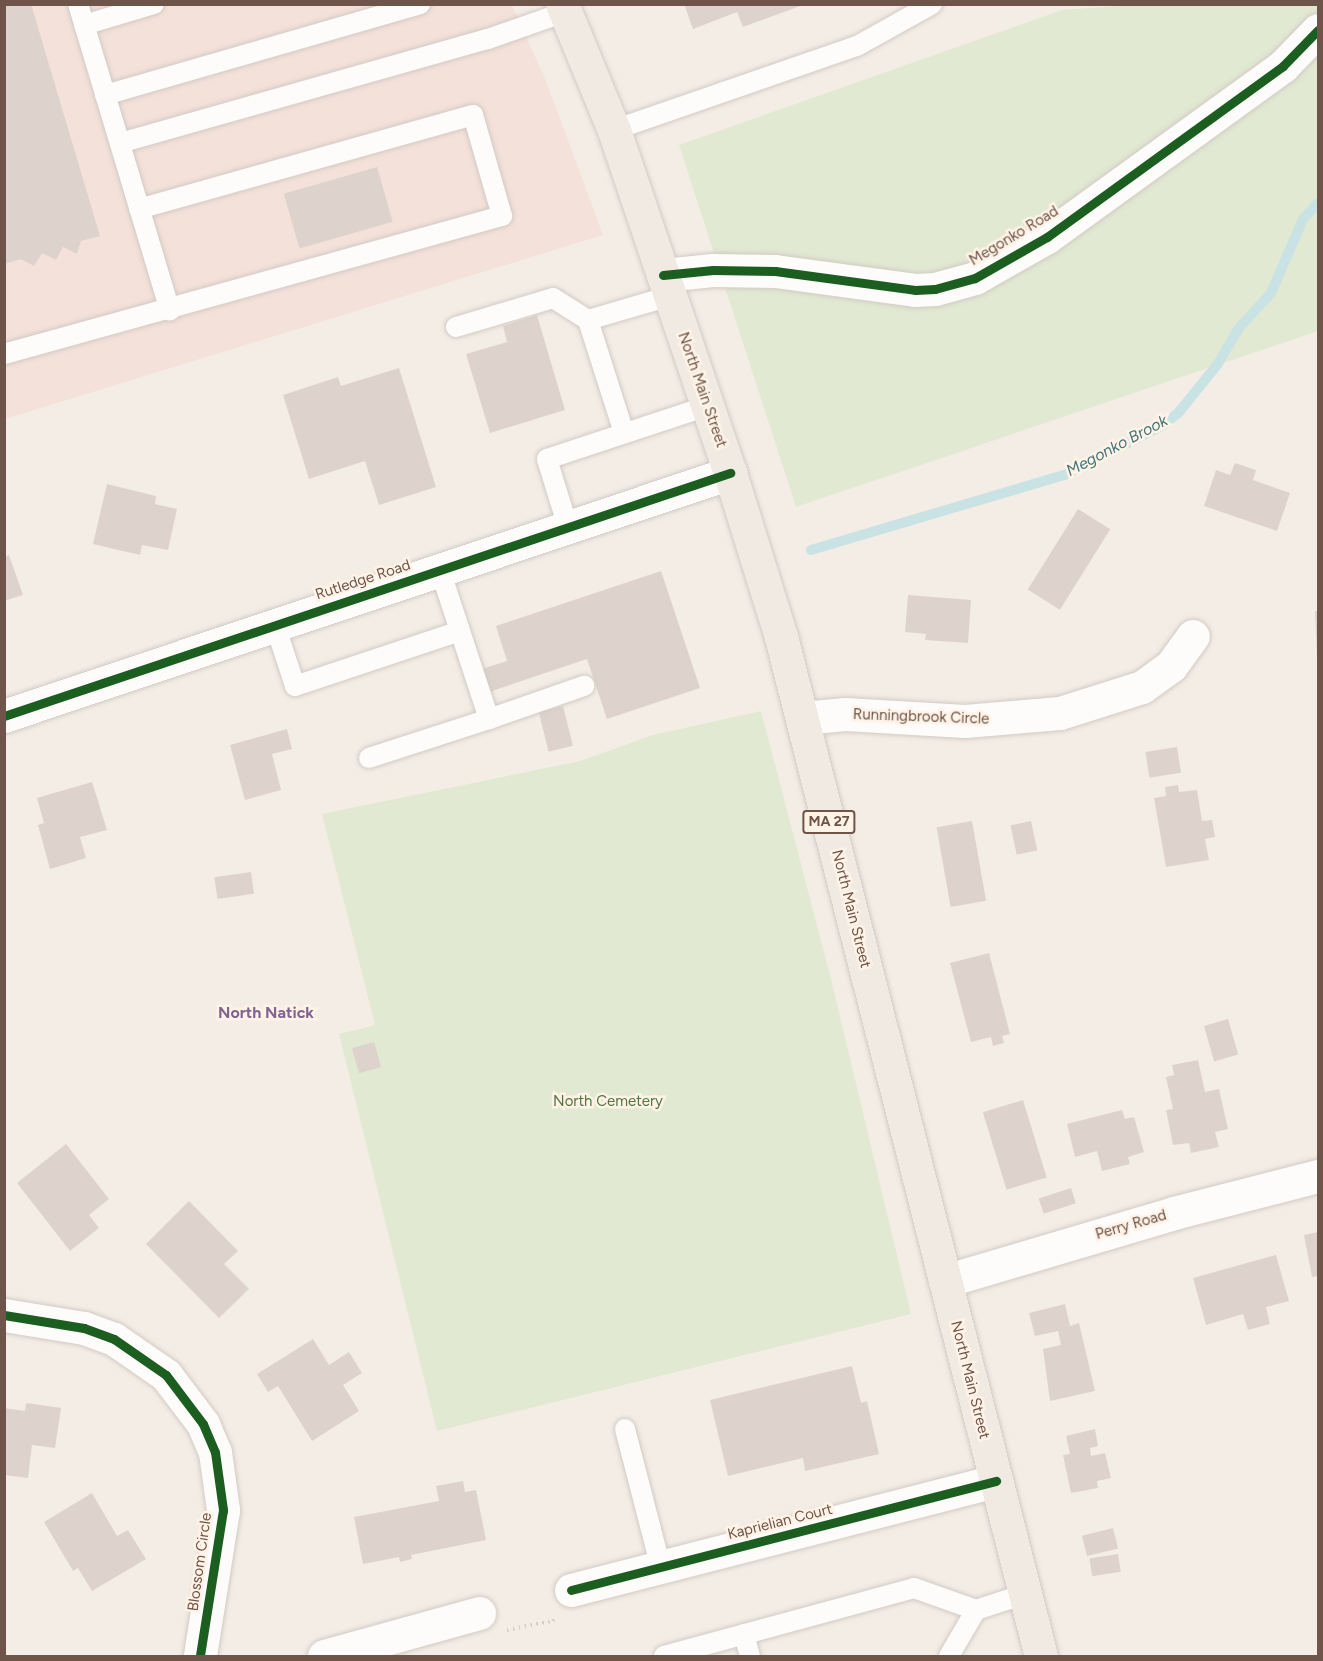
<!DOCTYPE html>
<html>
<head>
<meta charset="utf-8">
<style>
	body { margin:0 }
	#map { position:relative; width:1323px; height:1661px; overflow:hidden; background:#f4ede6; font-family:Figtree,sans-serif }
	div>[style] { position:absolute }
	.commercial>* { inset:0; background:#f4e1da }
	.green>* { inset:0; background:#e1e9d2 }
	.stream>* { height:10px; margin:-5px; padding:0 5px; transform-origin:5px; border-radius:5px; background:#c9e2e3 }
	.building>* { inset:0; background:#ddd3cc; transform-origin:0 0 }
	.path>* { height:4px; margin-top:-2px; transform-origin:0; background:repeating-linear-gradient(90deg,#d5cdc9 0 1.5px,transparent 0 6px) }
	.roads { filter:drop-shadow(0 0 2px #d2cac4) drop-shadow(0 0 2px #d2cac4) }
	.lane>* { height:20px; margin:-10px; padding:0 10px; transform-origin:10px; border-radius:10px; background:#fdfcfb }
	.street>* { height:33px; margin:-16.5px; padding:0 16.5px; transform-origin:16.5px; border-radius:16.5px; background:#fdfcfb }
	.primary>* { height:33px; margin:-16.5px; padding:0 16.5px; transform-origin:16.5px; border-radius:16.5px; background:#f0eae3 }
	.cycleway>* { height:9px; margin:-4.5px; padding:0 4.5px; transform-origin:4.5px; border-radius:4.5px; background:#1b5e20 }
	span { translate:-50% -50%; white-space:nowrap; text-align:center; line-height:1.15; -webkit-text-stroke:5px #fef3e6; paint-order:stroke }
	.shield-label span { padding:2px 4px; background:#fef3e6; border:2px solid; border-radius:4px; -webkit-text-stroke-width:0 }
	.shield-label { font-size:14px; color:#6f544a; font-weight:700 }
	.street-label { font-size:15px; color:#6f544a }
	.park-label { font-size:15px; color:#547442 }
	.water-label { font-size:16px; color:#42757b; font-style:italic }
	.neighbourhood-label { font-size:16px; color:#806592; font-weight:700 }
	.frame { position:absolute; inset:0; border:6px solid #6f544a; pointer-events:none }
</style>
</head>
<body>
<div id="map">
	<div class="commercial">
		<i style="clip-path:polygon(5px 5px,512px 5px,546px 81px,603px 235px,5px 419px)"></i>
	</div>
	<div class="green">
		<i style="clip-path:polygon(1143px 4px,1318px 5px,1318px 331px,796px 507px,679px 145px,1062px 10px)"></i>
		<i style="clip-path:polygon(761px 711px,832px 983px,911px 1314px,437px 1431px,339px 1034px,375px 1025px,322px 814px,580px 761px,653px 735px)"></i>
	</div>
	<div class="stream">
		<i style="left:811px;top:550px;width:267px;rotate:-16.5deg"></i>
		<i style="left:1067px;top:474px;width:108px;rotate:-27deg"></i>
		<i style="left:1163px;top:425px;width:21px;rotate:-39deg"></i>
		<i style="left:1179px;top:412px;width:60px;rotate:-51deg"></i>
		<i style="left:1217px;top:365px;width:43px;rotate:-59.3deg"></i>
		<i style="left:1239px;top:328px;width:47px;rotate:-47.6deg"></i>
		<i style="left:1271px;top:293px;width:81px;rotate:-66.6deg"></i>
		<i style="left:1303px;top:219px;width:22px;rotate:-47deg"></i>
	</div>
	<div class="building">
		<i style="clip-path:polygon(4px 4px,31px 4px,100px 236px,81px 241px,77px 254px,63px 247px,56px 260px,42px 253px,34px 266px,21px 259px,4px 264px)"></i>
		<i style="clip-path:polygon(684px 4px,803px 4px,803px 5px,743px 27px,737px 12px,693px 29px)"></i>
		<i style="left:377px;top:167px;width:57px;height:97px;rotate:74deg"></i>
		<i style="clip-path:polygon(537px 315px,565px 410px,490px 433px,466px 354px,507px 342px,503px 326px)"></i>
		<i style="clip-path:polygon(399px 368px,436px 487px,379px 505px,365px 461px,309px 479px,283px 395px,338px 377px,341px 386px)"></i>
		<i style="clip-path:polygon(1235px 463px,1256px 470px,1253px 480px,1290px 493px,1277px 531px,1204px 506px,1216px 470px,1230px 475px)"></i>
		<i style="clip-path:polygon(107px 484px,156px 496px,155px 504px,177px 509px,168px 550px,142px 545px,140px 555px,93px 544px)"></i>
		<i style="left:1078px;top:509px;width:38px;height:95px;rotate:32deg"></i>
		<i style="clip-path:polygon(9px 555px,23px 595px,4px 601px,4px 557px)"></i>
		<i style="clip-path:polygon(661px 571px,700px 688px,607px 719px,587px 659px,489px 692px,482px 669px,507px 661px,496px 626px)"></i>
		<i style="clip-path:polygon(908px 595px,971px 600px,968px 643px,925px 640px,926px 634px,905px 632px)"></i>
		<i style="clip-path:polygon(1315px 611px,1318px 611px,1318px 655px,1317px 655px)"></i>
		<i style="left:563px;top:706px;width:41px;height:25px;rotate:76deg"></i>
		<i style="clip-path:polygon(287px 729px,292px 749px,272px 754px,281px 790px,245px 800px,230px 745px)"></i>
		<i style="left:1177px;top:747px;width:26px;height:32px;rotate:81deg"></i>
		<i style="clip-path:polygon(92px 782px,107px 830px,80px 837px,86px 858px,50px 869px,38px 825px,44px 823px,37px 798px)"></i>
		<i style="clip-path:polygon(1178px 785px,1179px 792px,1197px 790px,1202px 821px,1212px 820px,1215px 837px,1205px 839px,1209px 860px,1166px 867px,1154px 798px,1166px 796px,1165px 787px)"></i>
		<i style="left:972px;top:821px;width:81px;height:36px;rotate:80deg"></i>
		<i style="left:1031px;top:821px;width:30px;height:21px;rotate:78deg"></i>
		<i style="left:251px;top:872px;width:22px;height:37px;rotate:82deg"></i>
		<i style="clip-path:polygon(989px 953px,1010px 1034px,1002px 1036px,1004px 1043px,993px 1046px,991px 1037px,971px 1042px,950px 963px)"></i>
		<i style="left:1228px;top:1019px;width:37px;height:25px;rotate:74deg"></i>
		<i style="left:374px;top:1042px;width:26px;height:23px;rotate:74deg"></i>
		<i style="clip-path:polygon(1198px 1060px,1205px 1092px,1219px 1089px,1228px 1129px,1215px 1132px,1219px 1147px,1191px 1153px,1189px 1143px,1173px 1145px,1166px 1110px,1173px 1109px,1166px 1077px,1174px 1075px,1172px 1065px)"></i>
		<i style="left:1023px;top:1100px;width:81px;height:42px;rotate:73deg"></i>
		<i style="clip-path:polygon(1122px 1110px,1125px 1119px,1134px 1117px,1144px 1152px,1128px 1157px,1130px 1164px,1102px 1171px,1097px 1151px,1075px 1157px,1067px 1124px)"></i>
		<i style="clip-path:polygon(66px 1144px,109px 1199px,89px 1215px,99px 1228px,70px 1251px,17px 1183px)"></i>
		<i style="left:1071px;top:1188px;width:16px;height:34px;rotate:72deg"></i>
		<i style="clip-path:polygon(189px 1201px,238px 1251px,224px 1264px,249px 1289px,219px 1318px,146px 1244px)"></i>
		<i style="clip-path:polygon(1318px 1232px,1318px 1276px,1312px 1277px,1304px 1235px)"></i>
		<i style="clip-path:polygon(1276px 1255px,1289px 1301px,1266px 1307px,1270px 1324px,1248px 1330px,1243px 1314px,1206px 1325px,1193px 1278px)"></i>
		<i style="clip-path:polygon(1065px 1304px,1070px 1326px,1079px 1323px,1095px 1391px,1050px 1401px,1043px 1349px,1061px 1345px,1058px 1331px,1035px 1336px,1029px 1313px)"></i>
		<i style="clip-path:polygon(313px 1339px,329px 1365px,349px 1352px,362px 1373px,343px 1385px,359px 1411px,312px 1441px,278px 1386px,268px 1392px,257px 1374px)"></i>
		<i style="clip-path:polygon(852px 1366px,861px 1403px,867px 1401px,879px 1454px,805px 1471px,803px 1458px,728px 1476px,710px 1400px)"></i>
		<i style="clip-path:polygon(26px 1403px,61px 1408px,55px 1448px,32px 1445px,28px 1478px,4px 1475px,4px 1408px,25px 1411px)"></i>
		<i style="clip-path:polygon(1095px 1429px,1098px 1446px,1090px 1448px,1091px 1456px,1105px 1453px,1111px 1478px,1097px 1481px,1098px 1488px,1071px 1493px,1063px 1455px,1070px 1454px,1066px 1436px)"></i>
		<i style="clip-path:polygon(463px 1481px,465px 1492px,476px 1490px,486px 1540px,411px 1555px,412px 1559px,400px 1562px,399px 1557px,363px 1564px,354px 1517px,439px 1501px,436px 1486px)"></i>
		<i style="clip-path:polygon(92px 1493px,117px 1536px,128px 1530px,146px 1559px,92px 1591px,78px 1568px,73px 1571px,44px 1522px)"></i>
		<i style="left:1113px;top:1528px;width:21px;height:32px;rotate:76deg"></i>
		<i style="left:1118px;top:1554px;width:18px;height:29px;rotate:81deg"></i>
	</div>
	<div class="path">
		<i style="left:507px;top:1630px;width:47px;rotate:-11.1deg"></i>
		<i style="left:553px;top:1621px;width:5px;rotate:-53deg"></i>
	</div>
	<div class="roads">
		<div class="lane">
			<i style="left:78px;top:4px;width:320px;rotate:73.3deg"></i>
			<i style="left:84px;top:25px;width:73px;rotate:-16.7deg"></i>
			<i style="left:105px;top:95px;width:328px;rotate:-16.1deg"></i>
			<i style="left:614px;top:130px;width:257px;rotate:-19.1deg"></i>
			<i style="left:857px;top:46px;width:86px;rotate:-29.2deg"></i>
			<i style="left:120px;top:143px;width:382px;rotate:-15.8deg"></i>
			<i style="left:488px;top:39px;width:82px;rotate:-19.3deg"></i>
			<i style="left:456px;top:327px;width:101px;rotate:-16.6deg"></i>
			<i style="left:553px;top:298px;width:41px;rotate:32.2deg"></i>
			<i style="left:4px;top:354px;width:517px;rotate:-15.49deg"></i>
			<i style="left:502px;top:216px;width:105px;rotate:-106deg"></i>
			<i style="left:473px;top:115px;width:347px;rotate:164.3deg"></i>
			<i style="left:624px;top:433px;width:119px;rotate:-107.7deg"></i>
			<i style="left:588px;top:320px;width:85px;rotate:-16.3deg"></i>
			<i style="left:568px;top:527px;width:71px;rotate:-107.2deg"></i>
			<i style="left:547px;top:459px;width:169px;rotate:-18.3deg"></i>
			<i style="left:440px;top:570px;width:157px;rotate:71.8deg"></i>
			<i style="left:489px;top:719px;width:101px;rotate:-19.2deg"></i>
			<i style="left:275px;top:625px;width:64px;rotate:71.8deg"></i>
			<i style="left:295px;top:686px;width:174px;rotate:-18.4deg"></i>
			<i style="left:369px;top:758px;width:126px;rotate:-18deg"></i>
			<i style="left:625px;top:1429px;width:144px;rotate:75.5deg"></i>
			<i style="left:744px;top:1634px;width:23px;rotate:75deg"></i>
			<i style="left:664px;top:1656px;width:259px;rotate:-15.2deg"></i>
			<i style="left:914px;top:1588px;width:66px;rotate:19.5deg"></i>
			<i style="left:949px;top:1656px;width:53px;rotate:-59.6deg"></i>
			<i style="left:976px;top:1610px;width:52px;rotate:-18.1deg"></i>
		</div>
		<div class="street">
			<i style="left:663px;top:275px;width:50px;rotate:-5.7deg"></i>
			<i style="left:713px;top:270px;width:62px;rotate:0.9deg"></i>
			<i style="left:775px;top:271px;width:141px;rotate:7.7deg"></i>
			<i style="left:915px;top:290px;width:20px;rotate:-3deg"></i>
			<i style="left:935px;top:289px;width:41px;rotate:-15.4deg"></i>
			<i style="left:975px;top:278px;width:83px;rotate:-29.7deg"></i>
			<i style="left:1047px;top:237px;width:291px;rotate:-35.9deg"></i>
			<i style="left:1283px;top:66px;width:50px;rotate:-45.8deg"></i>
			<i style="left:4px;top:716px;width:766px;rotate:-18.51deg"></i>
			<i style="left:803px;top:718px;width:42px;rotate:-5.4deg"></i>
			<i style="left:845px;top:714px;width:120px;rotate:3.3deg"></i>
			<i style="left:965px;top:721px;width:95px;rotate:-4.8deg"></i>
			<i style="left:1060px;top:713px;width:86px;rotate:-17.6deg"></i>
			<i style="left:1142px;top:687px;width:36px;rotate:-36deg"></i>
			<i style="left:1171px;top:666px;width:37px;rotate:-54deg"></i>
			<i style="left:945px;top:1281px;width:239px;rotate:-16.5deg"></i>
			<i style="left:1174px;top:1213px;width:149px;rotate:-14.4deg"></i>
			<i style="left:4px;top:1315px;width:81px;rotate:9.2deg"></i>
			<i style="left:84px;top:1328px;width:32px;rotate:20deg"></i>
			<i style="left:114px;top:1339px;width:63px;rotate:34.7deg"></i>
			<i style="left:166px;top:1375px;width:61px;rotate:52.9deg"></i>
			<i style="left:203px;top:1424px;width:30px;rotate:67deg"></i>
			<i style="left:215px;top:1452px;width:59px;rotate:82.1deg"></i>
			<i style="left:223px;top:1510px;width:148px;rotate:99deg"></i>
			<i style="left:571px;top:1590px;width:439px;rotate:-14.4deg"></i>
			<i style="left:324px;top:1656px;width:161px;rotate:-15.5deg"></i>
		</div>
		<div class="primary">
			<i style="left:562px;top:4px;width:136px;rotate:67.6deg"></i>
			<i style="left:614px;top:130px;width:362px;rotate:71.3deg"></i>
			<i style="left:730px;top:473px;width:172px;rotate:72.7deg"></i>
			<i style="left:781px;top:637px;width:1052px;rotate:75.69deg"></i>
		</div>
	</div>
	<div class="cycleway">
		<i style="left:663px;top:275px;width:50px;rotate:-5.7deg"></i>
		<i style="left:713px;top:270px;width:62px;rotate:0.9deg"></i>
		<i style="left:775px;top:271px;width:141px;rotate:7.7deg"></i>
		<i style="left:915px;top:290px;width:20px;rotate:-3deg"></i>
		<i style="left:935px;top:289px;width:41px;rotate:-15.4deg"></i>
		<i style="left:975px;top:278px;width:83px;rotate:-29.7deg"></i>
		<i style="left:1047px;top:237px;width:291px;rotate:-35.9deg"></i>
		<i style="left:1283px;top:66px;width:50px;rotate:-45.8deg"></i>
		<i style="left:4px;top:716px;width:766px;rotate:-18.51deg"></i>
		<i style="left:4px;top:1315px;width:81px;rotate:9.2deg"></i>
		<i style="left:84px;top:1328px;width:32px;rotate:20deg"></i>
		<i style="left:114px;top:1339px;width:63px;rotate:34.7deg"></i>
		<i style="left:166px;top:1375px;width:61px;rotate:52.9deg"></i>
		<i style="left:203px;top:1424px;width:30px;rotate:67deg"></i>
		<i style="left:215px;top:1452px;width:59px;rotate:82.1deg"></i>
		<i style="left:223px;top:1510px;width:148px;rotate:99deg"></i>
		<i style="left:571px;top:1590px;width:439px;rotate:-14.4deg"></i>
	</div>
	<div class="shield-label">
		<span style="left:829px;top:822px">MA 27</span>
	</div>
	<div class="street-label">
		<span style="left:1014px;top:236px;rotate:-31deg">Megonko Road</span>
		<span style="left:702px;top:390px;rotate:71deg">North Main Street</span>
		<span style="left:363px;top:580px;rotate:-18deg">Rutledge Road</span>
		<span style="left:921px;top:717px;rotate:2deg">Runningbrook Circle</span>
		<span style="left:851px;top:909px;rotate:76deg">North Main Street</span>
		<span style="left:1131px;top:1225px;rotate:-16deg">Perry Road</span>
		<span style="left:970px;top:1380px;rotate:76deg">North Main Street</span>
		<span style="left:780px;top:1522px;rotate:-14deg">Kaprielian Court</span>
		<span style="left:200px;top:1562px;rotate:-82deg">Blossom Circle</span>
	</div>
	<div class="park-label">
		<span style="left:608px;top:1102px">North Cemetery</span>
	</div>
	<div class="water-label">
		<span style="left:1117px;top:446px;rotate:-28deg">Megonko Brook</span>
	</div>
	<div class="neighbourhood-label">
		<span style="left:266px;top:1013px">North Natick</span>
	</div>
	<div class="frame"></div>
</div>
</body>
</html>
